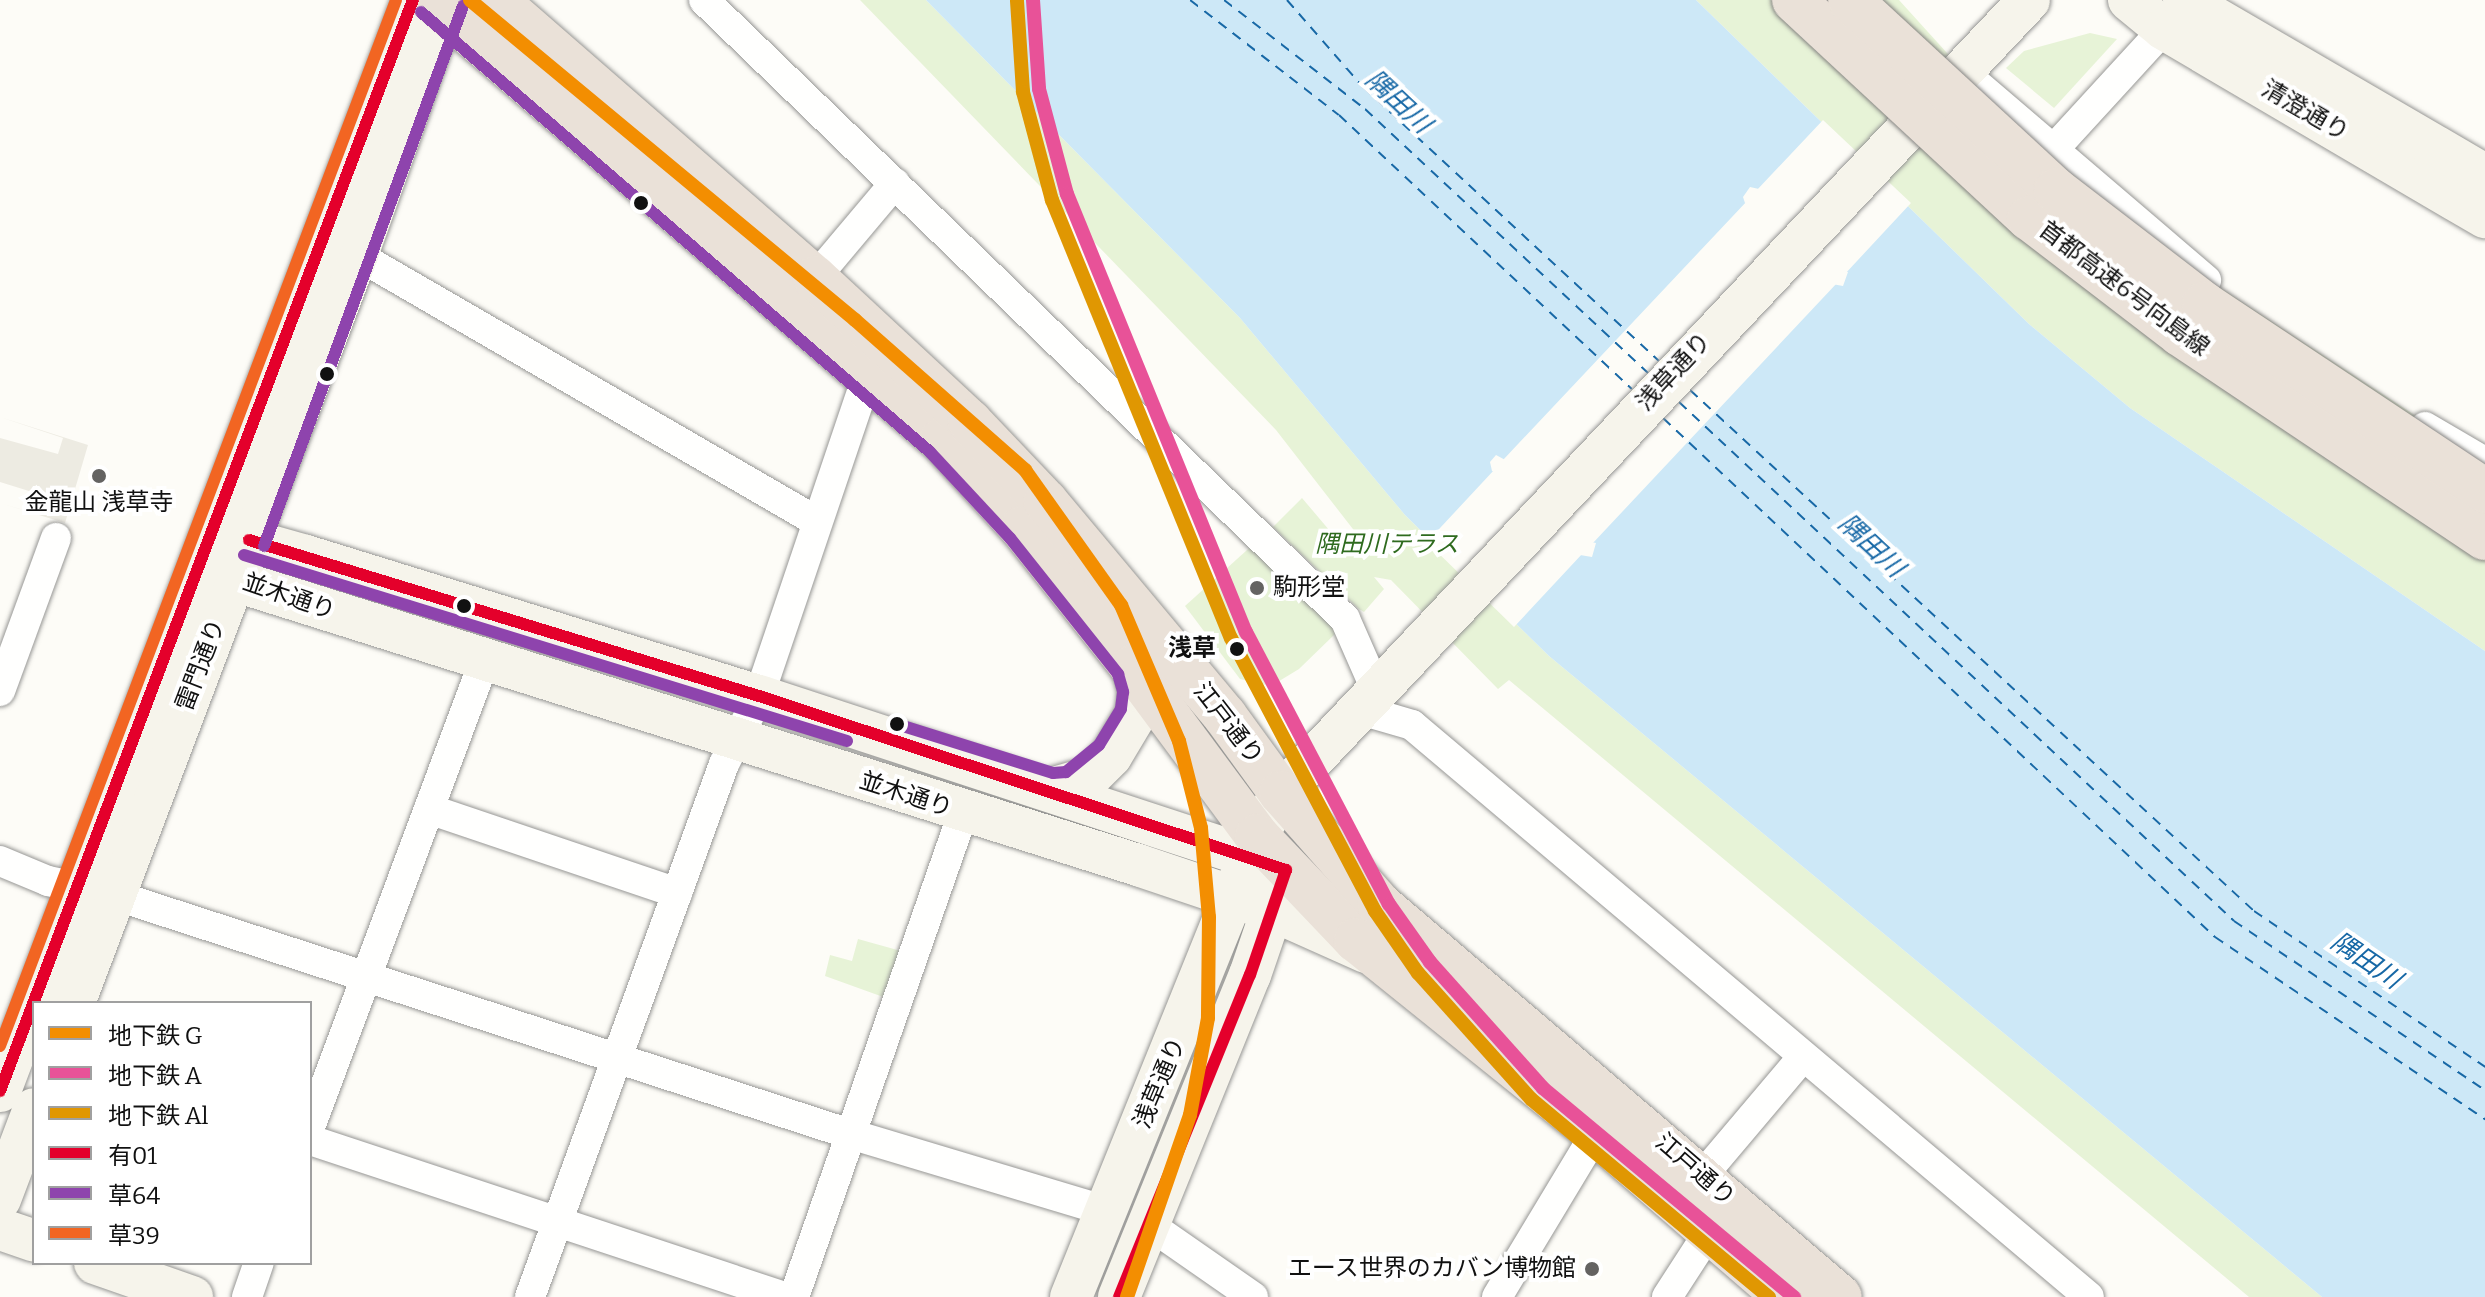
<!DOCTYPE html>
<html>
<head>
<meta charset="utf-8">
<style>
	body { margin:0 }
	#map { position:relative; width:2485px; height:1297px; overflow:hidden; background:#fdfcf7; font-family:Bitter,"Noto Sans JP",serif }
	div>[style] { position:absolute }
	.green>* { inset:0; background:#e7f3d7 }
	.plaza>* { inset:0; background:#edebe2 }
	.water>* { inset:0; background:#cde8f7 }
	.pier>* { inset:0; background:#fdfcf7 }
	.ferry>* { height:2px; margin-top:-1px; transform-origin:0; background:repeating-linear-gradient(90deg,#1768a6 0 10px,transparent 0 18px) }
	.roads { filter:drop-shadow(0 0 2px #979795) drop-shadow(0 0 2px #979795) }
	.street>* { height:30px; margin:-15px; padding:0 15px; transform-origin:15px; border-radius:15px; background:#fffffe }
	.secondary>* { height:42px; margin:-21px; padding:0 21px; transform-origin:21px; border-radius:21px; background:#f6f4eb }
	.highway>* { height:44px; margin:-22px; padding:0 22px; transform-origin:22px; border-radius:22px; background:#eae1d8 }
	.bridges { filter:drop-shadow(0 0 2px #858482) drop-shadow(0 0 2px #858482) }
	.highway-bridge>* { height:44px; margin:-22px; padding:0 22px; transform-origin:22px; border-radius:22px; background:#eae1d8 }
	.bus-1>* { height:12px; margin:-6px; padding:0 6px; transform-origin:6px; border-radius:6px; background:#e4002b }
	.bus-2>* { height:12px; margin:-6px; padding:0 6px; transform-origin:6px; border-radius:6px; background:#8e44ad }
	.bus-3>* { height:12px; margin:-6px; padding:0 6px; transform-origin:6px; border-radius:6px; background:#f26522 }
	.metro-1>* { height:14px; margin:-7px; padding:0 7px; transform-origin:7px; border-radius:7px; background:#f38e01 }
	.metro-2>* { height:14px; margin:-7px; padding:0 7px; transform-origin:7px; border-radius:7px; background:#e85298 }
	.metro-3>* { height:14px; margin:-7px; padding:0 7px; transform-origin:7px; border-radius:7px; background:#e09702 }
	.dots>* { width:22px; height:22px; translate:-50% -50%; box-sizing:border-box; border:4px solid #fff; border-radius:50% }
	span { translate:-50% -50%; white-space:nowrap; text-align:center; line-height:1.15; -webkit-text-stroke:8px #fff; paint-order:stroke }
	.street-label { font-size:24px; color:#111 }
	.poi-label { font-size:24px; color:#111 }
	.left { translate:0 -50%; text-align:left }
	.right { translate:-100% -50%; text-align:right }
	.park-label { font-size:24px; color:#2f6b1f; font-style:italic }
	.stop-label { font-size:24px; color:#111; font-weight:700 }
	.water-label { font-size:26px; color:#1768a6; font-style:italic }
	.legend { position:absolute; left:32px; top:1001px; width:280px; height:264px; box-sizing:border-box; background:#fff; border:2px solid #a0a0a0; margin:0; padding:10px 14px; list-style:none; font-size:24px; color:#111 }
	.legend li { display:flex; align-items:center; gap:16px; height:40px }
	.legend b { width:40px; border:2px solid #a0a0a0 }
</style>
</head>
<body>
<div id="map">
	<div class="green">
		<i style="clip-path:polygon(860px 0,926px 0,1240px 318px,1405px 515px,1549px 656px,2322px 1297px,2249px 1297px,1509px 680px,1498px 689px,1391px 580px,1374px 577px,1384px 589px,1364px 612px,1359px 609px,1273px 527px,1302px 498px,1341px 544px,1356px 533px,1276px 430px)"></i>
		<i style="clip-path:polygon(1696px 0,1899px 0,2005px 117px,2153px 244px,2485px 461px,2485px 651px,2130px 408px,2029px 324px)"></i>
		<i style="clip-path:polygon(2090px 33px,2117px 39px,2054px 108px,2006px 68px,2024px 51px)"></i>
		<i style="clip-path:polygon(1257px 541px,1334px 628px,1335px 634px,1299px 669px,1271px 686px,1240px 679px,1185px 606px)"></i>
		<i style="clip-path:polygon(858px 939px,901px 951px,886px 998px,825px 976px,830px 955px,852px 961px)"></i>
	</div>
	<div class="plaza">
		<i style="clip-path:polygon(0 417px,88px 445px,65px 523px,0 503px,40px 515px,45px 496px,0 482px,0 438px,58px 454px,63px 438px)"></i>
	</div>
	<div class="water">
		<i style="clip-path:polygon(evenodd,926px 0,1696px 0,2029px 324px,2130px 408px,2485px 651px,2485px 1297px,2322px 1297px,1549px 656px,1405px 515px,1240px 318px,926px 0,1750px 187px,1759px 189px,1762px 201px,1745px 203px,1743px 197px,1750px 187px,926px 0,1833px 269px,1848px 272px,1843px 286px,1832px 284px,1833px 269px,926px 0,1496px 455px,1509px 462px,1504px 474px,1492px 471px,1490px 462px,1496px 455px,926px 0,1581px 540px,1596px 543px,1592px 557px,1580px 555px,1581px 540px)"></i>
	</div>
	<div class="pier">
		<i style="clip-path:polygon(1823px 120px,1911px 203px,1844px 275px,1834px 274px,1837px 283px,1592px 544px,1583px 545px,1583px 553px,1514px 627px,1427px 542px,1495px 469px,1503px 469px,1503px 460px,1748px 200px,1757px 201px,1756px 191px)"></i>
	</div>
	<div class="ferry">
		<i style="left:1190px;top:0;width:188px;rotate:37.7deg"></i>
		<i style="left:1339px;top:115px;width:401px;rotate:43.1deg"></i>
		<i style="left:1224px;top:0;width:178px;rotate:37.7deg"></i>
		<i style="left:1365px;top:109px;width:387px;rotate:43deg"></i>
		<i style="left:1287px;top:0;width:116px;rotate:48.9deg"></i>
		<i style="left:1363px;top:87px;width:403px;rotate:42.8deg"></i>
		<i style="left:1690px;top:390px;width:768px;rotate:42.73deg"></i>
		<i style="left:2254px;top:911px;width:279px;rotate:34deg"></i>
		<i style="left:1679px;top:402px;width:760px;rotate:43.08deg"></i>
		<i style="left:2234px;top:921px;width:303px;rotate:34deg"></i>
		<i style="left:1663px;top:418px;width:758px;rotate:43.24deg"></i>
		<i style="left:2215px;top:937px;width:326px;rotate:34deg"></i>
	</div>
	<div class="roads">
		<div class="street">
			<i style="left:704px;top:0;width:891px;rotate:44deg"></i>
			<i style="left:1345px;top:619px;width:80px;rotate:66.3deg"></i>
			<i style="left:1959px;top:69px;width:325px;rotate:40.5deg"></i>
			<i style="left:2053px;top:150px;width:164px;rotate:-47.5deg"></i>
			<i style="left:357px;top:255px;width:531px;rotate:30.09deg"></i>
			<i style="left:815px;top:278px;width:124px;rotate:-49.9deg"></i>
			<i style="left:2425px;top:427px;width:69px;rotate:30.3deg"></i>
			<i style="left:0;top:691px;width:163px;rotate:-69.9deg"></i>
			<i style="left:1361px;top:710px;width:53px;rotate:16.4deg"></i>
			<i style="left:1412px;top:725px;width:886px;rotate:40.19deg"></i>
			<i style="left:429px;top:809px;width:262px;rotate:18.7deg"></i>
			<i style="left:0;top:861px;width:52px;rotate:22.6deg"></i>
			<i style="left:48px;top:881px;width:67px;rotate:12deg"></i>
			<i style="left:114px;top:895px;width:774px;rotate:17.99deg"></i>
			<i style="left:850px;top:1134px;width:268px;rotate:16.7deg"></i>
			<i style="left:310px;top:1127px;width:497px;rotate:-69.5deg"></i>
			<i style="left:310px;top:1140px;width:499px;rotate:18.3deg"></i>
			<i style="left:1703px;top:1175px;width:153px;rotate:-49.8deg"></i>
			<i style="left:1148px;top:1224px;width:128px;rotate:34.8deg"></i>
			<i style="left:247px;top:1297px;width:36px;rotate:-71deg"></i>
			<i style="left:530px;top:1297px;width:567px;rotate:-70deg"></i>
			<i style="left:724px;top:764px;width:76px;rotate:-62.8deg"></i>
			<i style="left:759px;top:696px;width:353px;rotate:-71.3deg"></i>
			<i style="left:794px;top:1297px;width:513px;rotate:-70.75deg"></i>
			<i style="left:1497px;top:1297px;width:192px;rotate:-58.9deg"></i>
			<i style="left:1667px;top:1297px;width:81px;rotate:-57.1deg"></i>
		</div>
		<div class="secondary">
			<i style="left:2129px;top:0;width:45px;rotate:39.6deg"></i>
			<i style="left:2164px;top:29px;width:372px;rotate:30.4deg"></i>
			<i style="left:2184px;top:0;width:348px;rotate:30.2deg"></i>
			<i style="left:208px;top:542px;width:45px;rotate:56.7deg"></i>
			<i style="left:233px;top:580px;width:949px;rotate:17.48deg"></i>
			<i style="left:1138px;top:865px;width:141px;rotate:18.6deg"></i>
			<i style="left:1272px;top:910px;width:103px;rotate:24.1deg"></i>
			<i style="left:208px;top:542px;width:41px;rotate:-2.8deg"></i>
			<i style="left:249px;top:540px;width:59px;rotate:15.7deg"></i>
			<i style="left:306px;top:556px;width:474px;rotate:17.2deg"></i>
			<i style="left:759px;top:696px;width:542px;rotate:18.17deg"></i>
			<i style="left:1051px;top:789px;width:40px;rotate:-16deg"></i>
			<i style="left:1089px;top:778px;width:31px;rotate:-45deg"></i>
			<i style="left:1111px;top:756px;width:49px;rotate:-59.2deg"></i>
			<i style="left:1136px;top:714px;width:23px;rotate:-83deg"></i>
			<i style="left:1139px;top:691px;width:25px;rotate:-106deg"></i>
			<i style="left:74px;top:1003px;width:800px;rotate:-69.28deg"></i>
			<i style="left:357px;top:255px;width:271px;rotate:-70.4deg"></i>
			<i style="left:0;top:1091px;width:1167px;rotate:-69.27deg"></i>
			<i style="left:0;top:1199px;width:96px;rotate:-69.3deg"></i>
			<i style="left:0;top:1229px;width:36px;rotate:19deg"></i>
			<i style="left:95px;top:1263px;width:103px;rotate:19.3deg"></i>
			<i style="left:1071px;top:1297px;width:497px;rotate:-68deg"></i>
			<i style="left:1257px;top:836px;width:49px;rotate:-60.8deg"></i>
			<i style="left:1281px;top:793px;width:1090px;rotate:-46.67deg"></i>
			<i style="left:1119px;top:1297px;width:348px;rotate:-67.9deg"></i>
			<i style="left:1250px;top:975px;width:96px;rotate:-71.2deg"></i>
		</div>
		<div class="highway">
			<i style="left:431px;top:0;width:674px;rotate:40.79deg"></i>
			<i style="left:941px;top:440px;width:120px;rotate:47.4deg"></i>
			<i style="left:1022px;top:528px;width:177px;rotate:51.6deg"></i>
			<i style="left:1132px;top:667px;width:210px;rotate:53.5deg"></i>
			<i style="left:1257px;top:836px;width:144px;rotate:46.4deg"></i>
			<i style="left:1356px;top:940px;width:308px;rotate:38.8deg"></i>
			<i style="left:1596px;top:1133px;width:250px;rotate:40.9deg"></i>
			<i style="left:496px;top:0;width:423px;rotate:41.1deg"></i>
			<i style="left:815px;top:278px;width:212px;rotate:42.9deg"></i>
			<i style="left:970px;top:422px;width:110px;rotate:46.5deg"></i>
			<i style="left:1046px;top:502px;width:279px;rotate:50.1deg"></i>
			<i style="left:1225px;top:716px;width:95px;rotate:54deg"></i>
			<i style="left:1281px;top:793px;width:149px;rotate:48.5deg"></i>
			<i style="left:1380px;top:905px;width:604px;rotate:40.44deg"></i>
		</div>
	</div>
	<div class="bridges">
		<div class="highway-bridge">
			<i style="left:1794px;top:0;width:321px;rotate:42.9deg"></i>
			<i style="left:2029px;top:218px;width:190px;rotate:37.5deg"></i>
			<i style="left:2180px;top:334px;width:367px;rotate:33.8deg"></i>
			<i style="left:1850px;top:0;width:280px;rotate:42.7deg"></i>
			<i style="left:2056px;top:190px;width:187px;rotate:37.6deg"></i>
			<i style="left:2204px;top:304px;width:338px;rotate:33.6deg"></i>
		</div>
	</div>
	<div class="bus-1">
		<i style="left:249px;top:540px;width:533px;rotate:17.01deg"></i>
		<i style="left:759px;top:696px;width:555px;rotate:18.27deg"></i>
		<i style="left:0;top:1091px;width:1167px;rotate:-69.27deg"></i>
		<i style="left:1119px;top:1297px;width:348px;rotate:-67.9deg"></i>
		<i style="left:1250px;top:975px;width:111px;rotate:-71.1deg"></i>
	</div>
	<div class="bus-2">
		<i style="left:421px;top:12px;width:673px;rotate:40.84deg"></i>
		<i style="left:930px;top:452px;width:117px;rotate:47.1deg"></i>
		<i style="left:1010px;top:538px;width:174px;rotate:51.5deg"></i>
		<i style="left:1118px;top:674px;width:19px;rotate:74deg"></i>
		<i style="left:1123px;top:692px;width:17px;rotate:97deg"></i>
		<i style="left:1121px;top:709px;width:42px;rotate:121.4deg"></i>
		<i style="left:1099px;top:745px;width:43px;rotate:140.7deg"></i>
		<i style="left:1066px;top:772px;width:13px;rotate:176deg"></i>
		<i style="left:1053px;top:773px;width:164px;rotate:-162.6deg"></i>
		<i style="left:264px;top:546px;width:576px;rotate:-69.77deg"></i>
		<i style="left:244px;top:555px;width:631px;rotate:17.14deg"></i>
	</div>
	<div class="bus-3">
		<i style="left:0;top:1046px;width:1118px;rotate:-69.26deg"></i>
	</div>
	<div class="metro-1">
		<i style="left:470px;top:0;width:501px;rotate:39.73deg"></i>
		<i style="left:855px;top:320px;width:227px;rotate:41.4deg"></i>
		<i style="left:1025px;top:470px;width:166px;rotate:54.6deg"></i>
		<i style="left:1121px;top:605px;width:148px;rotate:66.9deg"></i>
		<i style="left:1179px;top:741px;width:90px;rotate:75.8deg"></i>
		<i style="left:1201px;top:828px;width:89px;rotate:84.9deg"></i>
		<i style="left:1209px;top:917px;width:101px;rotate:90.6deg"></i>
		<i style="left:1208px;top:1018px;width:99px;rotate:100.5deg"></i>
		<i style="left:1190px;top:1115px;width:193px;rotate:109.1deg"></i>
	</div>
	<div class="metro-2">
		<i style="left:1033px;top:0;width:89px;rotate:86.1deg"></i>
		<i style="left:1039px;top:89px;width:109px;rotate:75.1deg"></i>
		<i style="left:1067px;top:194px;width:473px;rotate:67.8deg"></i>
		<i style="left:1246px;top:632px;width:307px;rotate:62.3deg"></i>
		<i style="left:1389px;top:904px;width:71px;rotate:54.7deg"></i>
		<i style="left:1430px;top:962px;width:169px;rotate:48.1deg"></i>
		<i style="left:1543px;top:1088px;width:327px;rotate:39.8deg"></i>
	</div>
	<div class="metro-3">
		<i style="left:1017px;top:1px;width:91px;rotate:86.2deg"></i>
		<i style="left:1023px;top:92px;width:112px;rotate:75deg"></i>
		<i style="left:1052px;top:200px;width:473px;rotate:67.8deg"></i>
		<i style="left:1231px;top:638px;width:309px;rotate:62.2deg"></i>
		<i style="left:1375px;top:911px;width:75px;rotate:55.3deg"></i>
		<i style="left:1418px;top:973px;width:169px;rotate:48.1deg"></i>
		<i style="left:1531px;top:1099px;width:310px;rotate:39.8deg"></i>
	</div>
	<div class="dots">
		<i style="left:641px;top:203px;background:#111"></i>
		<i style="left:327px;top:374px;background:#111"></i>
		<i style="left:99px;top:476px;background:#646362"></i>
		<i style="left:1257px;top:588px;background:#646362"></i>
		<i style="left:464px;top:606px;background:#111"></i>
		<i style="left:1237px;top:649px;background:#111"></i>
		<i style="left:897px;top:724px;background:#111"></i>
		<i style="left:1592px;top:1269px;background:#646362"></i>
	</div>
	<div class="street-label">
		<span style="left:2305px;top:111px;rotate:30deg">清澄通り</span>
		<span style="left:2124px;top:289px;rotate:37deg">首都高速6号向島線</span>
		<span style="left:1674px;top:372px;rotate:-47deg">浅草通り</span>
		<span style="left:289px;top:597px;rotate:19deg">並木通り</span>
		<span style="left:201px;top:665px;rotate:-69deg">雷門通り</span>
		<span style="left:1228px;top:724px;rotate:52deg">江戸通り</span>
		<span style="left:906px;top:795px;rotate:18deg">並木通り</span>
		<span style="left:1160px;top:1083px;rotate:-67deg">浅草通り</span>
		<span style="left:1695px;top:1170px;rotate:41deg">江戸通り</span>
	</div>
	<div class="poi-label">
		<span style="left:99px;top:503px">金龍山 浅草寺</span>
		<span class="left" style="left:1273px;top:588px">駒形堂</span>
		<span class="right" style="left:1576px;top:1269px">エース世界のカバン博物館</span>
	</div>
	<div class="park-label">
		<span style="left:1387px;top:545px">隅田川テラス</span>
	</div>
	<div class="stop-label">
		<span class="right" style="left:1216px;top:649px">浅草</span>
	</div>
	<div class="water-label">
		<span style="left:1398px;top:102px;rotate:43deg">隅田川</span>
		<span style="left:1871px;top:546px;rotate:43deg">隅田川</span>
		<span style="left:2366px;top:961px;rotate:34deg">隅田川</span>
	</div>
	<ul class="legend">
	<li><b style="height:10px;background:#f38e01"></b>地下鉄 G</li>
	<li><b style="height:10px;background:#e85298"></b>地下鉄 A</li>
	<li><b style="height:10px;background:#e09702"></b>地下鉄 Al</li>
	<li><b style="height:10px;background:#e4002b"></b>有01</li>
	<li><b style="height:10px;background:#8e44ad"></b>草64</li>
	<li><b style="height:10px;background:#f26522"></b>草39</li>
	</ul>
</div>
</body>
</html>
